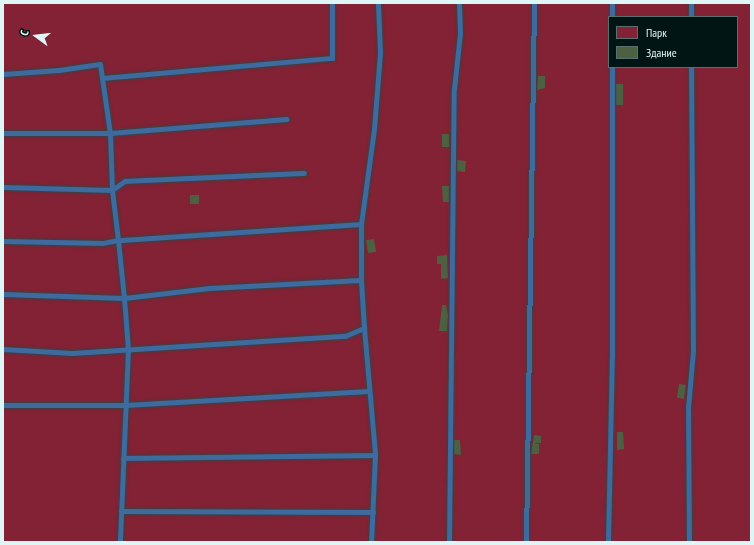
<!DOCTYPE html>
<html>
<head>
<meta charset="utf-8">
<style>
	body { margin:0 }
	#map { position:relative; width:754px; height:545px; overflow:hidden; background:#082f2f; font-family:"PT Sans Narrow",sans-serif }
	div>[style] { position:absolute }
	.green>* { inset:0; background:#822234 }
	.building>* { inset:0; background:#4d6042; transform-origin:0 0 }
	.roads { filter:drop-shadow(0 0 1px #264b4b) drop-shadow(0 0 1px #264b4b) }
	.service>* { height:5px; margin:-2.5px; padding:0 2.5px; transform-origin:2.5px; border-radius:2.5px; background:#3e6a9e }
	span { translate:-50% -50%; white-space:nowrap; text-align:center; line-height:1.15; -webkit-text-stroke:3px #021515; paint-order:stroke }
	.frame { position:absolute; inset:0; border:4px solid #def7f6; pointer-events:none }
	.legend { position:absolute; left:608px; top:16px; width:130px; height:52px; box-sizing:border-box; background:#021515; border:1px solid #5a6f6f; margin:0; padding:5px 7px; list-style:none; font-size:12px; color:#def7f6 }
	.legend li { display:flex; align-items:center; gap:8px; height:20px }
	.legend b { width:20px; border:1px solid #5a6f6f }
	.north { position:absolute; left:16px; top:16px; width:40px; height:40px; -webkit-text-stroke:3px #021515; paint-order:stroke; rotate:285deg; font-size:11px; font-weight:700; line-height:16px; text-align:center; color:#def7f6 }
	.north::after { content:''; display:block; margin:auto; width:14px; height:18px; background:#def7f6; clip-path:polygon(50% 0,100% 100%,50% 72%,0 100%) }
</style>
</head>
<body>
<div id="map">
	<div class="green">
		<i style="clip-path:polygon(evenodd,3px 3px,751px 3px,751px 542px,3px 542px,3px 3px,609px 17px,737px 17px,737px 67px,609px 67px,609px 17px)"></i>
	</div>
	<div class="building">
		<i style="clip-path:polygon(538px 76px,545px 76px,545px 88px,537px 90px)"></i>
		<i style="left:616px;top:84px;width:7px;height:21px"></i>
		<i style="left:442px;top:134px;width:7px;height:13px"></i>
		<i style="clip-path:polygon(457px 160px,466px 161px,465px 172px,457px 171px)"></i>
		<i style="clip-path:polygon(442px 186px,449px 186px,449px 202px,443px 202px)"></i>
		<i style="left:190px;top:195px;width:9px;height:9px"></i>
		<i style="left:374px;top:239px;width:13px;height:8px;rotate:81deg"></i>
		<i style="clip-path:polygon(447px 255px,448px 278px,441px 279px,441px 264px,437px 264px,437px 256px)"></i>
		<i style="clip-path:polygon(442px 305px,446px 305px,448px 315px,447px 331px,439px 331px)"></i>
		<i style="left:679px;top:384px;width:7px;height:14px;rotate:8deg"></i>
		<i style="clip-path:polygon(617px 432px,623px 432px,624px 449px,617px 450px)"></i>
		<i style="clip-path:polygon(534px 435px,541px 436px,541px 443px,534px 443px,539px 444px,539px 454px,531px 454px)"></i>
		<i style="clip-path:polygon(454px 440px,460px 440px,461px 455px,454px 454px)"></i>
	</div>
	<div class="roads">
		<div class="service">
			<i style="left:612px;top:3px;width:14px;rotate:90deg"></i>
			<i style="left:691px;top:3px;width:14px;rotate:90deg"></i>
			<i style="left:3px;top:74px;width:56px;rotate:-4.1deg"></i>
			<i style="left:59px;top:70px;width:41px;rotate:-8.3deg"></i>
			<i style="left:100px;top:64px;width:70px;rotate:81.8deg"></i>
			<i style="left:110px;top:133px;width:177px;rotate:-4.5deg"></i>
			<i style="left:102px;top:78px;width:231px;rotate:-5deg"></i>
			<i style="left:332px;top:58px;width:55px;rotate:-90deg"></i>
			<i style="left:3px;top:133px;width:107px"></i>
			<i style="left:110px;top:133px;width:57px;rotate:88deg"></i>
			<i style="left:112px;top:190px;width:50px;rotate:83.2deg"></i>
			<i style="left:118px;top:240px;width:15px;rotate:169deg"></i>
			<i style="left:103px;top:243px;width:100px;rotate:-178.9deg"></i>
			<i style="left:3px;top:187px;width:109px;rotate:1.6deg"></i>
			<i style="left:112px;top:190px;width:16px;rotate:-35deg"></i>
			<i style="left:125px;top:181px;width:179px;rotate:-2.6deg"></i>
			<i style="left:361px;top:224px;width:96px;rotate:-82.2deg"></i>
			<i style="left:374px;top:129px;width:76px;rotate:-85.5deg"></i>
			<i style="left:380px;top:53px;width:50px;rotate:-92.3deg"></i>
			<i style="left:3px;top:294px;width:121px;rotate:1.9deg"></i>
			<i style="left:124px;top:298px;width:86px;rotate:-6.7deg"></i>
			<i style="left:209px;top:288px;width:152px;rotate:-3deg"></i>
			<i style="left:361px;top:280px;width:56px;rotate:-90deg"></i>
			<i style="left:361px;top:224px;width:244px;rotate:176.2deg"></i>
			<i style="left:118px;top:240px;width:58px;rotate:84.1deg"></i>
			<i style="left:124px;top:298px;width:51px;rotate:85.5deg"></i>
			<i style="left:128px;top:349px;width:193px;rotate:92.4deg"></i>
			<i style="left:364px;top:328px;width:127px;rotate:85deg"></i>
			<i style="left:375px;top:455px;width:87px;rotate:92.6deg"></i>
			<i style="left:3px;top:349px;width:69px;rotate:3.3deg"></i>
			<i style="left:72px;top:353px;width:274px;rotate:-3.6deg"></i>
			<i style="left:345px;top:336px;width:21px;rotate:-23deg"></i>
			<i style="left:364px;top:328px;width:48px;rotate:-93.6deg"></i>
			<i style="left:3px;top:405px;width:122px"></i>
			<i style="left:125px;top:405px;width:244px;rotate:-3.3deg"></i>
			<i style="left:123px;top:458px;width:252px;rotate:-0.7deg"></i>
			<i style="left:121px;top:511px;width:252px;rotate:0.2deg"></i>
			<i style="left:449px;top:542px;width:453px;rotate:-89.4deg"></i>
			<i style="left:454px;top:89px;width:56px;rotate:-83.9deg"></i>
			<i style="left:460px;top:33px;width:30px;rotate:-92deg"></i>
			<i style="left:526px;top:542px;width:539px;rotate:-89.15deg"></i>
			<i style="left:608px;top:542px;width:184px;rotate:-88.8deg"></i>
			<i style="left:612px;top:358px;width:291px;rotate:-90deg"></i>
			<i style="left:689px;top:542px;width:134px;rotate:-90.4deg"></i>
			<i style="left:688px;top:408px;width:57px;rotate:-85deg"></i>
			<i style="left:693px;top:351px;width:284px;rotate:-90.4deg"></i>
		</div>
	</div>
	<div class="frame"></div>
	<ul class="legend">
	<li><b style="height:11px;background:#822234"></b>Парк</li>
	<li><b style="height:11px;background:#4d6042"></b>Здание</li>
	</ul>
	<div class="north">С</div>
</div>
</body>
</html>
